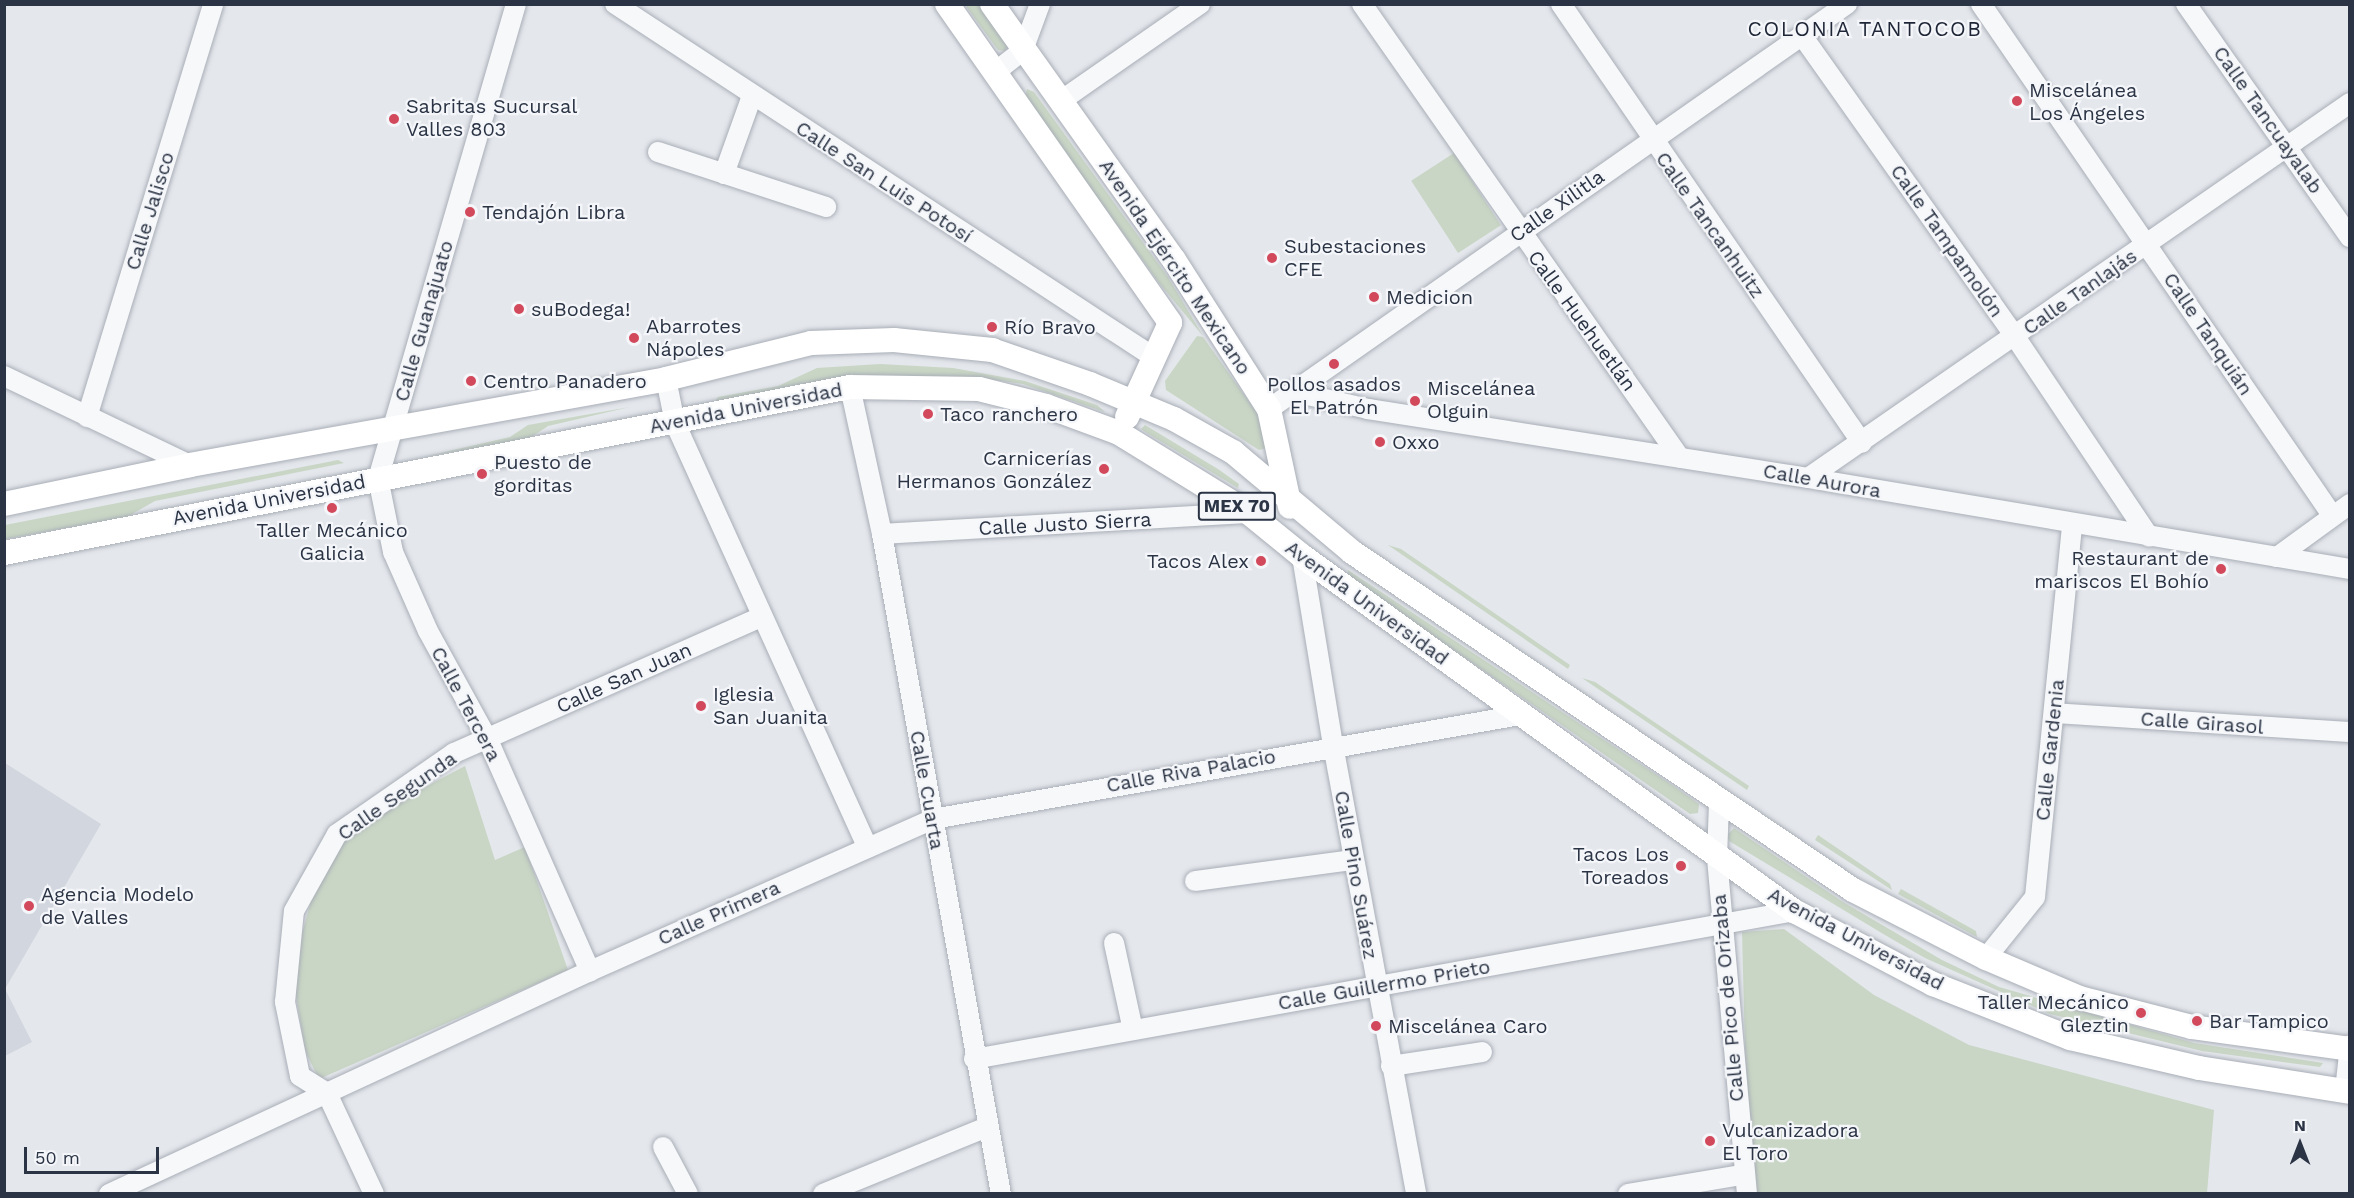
<!DOCTYPE html>
<html>
<head>
<meta charset="utf-8">
<style>
	body { margin:0 }
	#map { position:relative; width:2354px; height:1198px; overflow:hidden; background:#e4e7ec; font-family:"Work Sans",sans-serif }
	div>[style] { position:absolute }
	.built>* { inset:0; background:#d2d6de }
	.green>* { inset:0; background:#c9d6c5; transform-origin:0 0 }
	.roads { filter:drop-shadow(0 0 2px #a9aeb7) drop-shadow(0 0 2px #a9aeb7) }
	.minor>* { height:20px; margin:-10px; padding:0 10px; transform-origin:10px; border-radius:10px; background:#f7f8fa }
	.major>* { height:24px; margin:-12px; padding:0 12px; transform-origin:12px; border-radius:12px; background:#fff }
	.dots>* { width:16px; height:16px; translate:-50% -50%; box-sizing:border-box; border:3px solid #f4f6f9; border-radius:50% }
	span { translate:-50% -50%; white-space:nowrap; text-align:center; line-height:1.15; -webkit-text-stroke:4.5px #f4f6f9; paint-order:stroke }
	.shield-label span { padding:2px 4px; background:#f4f6f9; border:2px solid; border-radius:4px; -webkit-text-stroke-width:0 }
	.shield-label { font-size:18px; color:#2b3445; font-weight:700 }
	.poi-label { font-size:20px; color:#2b3445 }
	.left { translate:0 -50%; text-align:left }
	.right { translate:-100% -50%; text-align:right }
	.street-label { font-size:20px; color:#2b3445 }
	.neighbourhood-label { font-size:21px; color:#1d2536; letter-spacing:1.5px }
	.frame { position:absolute; inset:0; border:6px solid #2b3445; pointer-events:none }
	.north { position:absolute; left:2270px; top:1114px; width:60px; height:60px; -webkit-text-stroke:4px #f4f6f9; paint-order:stroke; rotate:0deg; font-size:16px; font-weight:700; line-height:24px; text-align:center; color:#2b3445 }
	.north::after { content:''; display:block; margin:auto; width:21px; height:27px; background:#2b3445; clip-path:polygon(50% 0,100% 100%,50% 72%,0 100%) }
	.scale { position:absolute; left:24px; top:1147px; width:135px; height:27px; box-sizing:border-box; border:3px solid #2b3445; border-top:0; padding-left:8px; font-size:18px; line-height:21px; white-space:nowrap; color:#2b3445; -webkit-text-stroke:4px #f4f6f9; paint-order:stroke }
</style>
</head>
<body>
<div id="map">
	<div class="built">
		<i style="clip-path:polygon(5px 763px,101px 824px,5px 989px,32px 1042px,5px 1056px)"></i>
	</div>
	<div class="green">
		<i style="clip-path:polygon(965px 5px,979px 5px,1008px 45px,1005px 51px,998px 50px)"></i>
		<i style="clip-path:polygon(1027px 89px,1034px 92px,1168px 277px,1203px 336px,1159px 283px,1025px 98px)"></i>
		<i style="left:1454px;top:153px;width:86px;height:51px;rotate:57deg"></i>
		<i style="clip-path:polygon(1197px 336px,1203px 337px,1267px 427px,1266px 448px,1259px 450px,1166px 390px,1165px 381px)"></i>
		<i style="clip-path:polygon(880px 364px,953px 368px,1025px 381px,1097px 405px,1105px 412px,1023px 384px,981px 378px,714px 402px,718px 397px,778px 386px,817px 368px)"></i>
		<i style="clip-path:polygon(630px 407px,548px 426px,527px 440px,427px 456px,510px 437px,528px 425px)"></i>
		<i style="clip-path:polygon(1145px 425px,1218px 469px,1239px 484px,1238px 488px,1147px 433px,1141px 429px)"></i>
		<i style="clip-path:polygon(338px 460px,344px 463px,155px 501px,127px 517px,5px 539px,5px 525px)"></i>
		<i style="clip-path:polygon(1388px 545px,1401px 549px,1570px 665px,1568px 669px)"></i>
		<i style="clip-path:polygon(1348px 570px,1675px 787px,1699px 804px,1698px 813px,1690px 814px,1347px 576px)"></i>
		<i style="clip-path:polygon(1582px 678px,1595px 682px,1749px 786px,1747px 790px)"></i>
		<i style="clip-path:polygon(465px 766px,495px 860px,525px 847px,568px 970px,319px 1079px,305px 1051px,295px 990px,302px 934px,315px 886px,345px 839px,387px 807px)"></i>
		<i style="clip-path:polygon(1734px 828px,1843px 902px,1942px 960px,1999px 987px,2194px 1043px,2323px 1063px,2320px 1067px,2202px 1051px,2050px 1014px,1925px 958px,1890px 938px,1729px 841px,1727px 835px)"></i>
		<i style="clip-path:polygon(1818px 835px,1890px 884px,1892px 890px,1815px 840px)"></i>
		<i style="clip-path:polygon(1901px 889px,1976px 931px,1977px 937px,1898px 894px)"></i>
		<i style="clip-path:polygon(1784px 929px,1874px 995px,1969px 1045px,2214px 1110px,2207px 1193px,1757px 1193px,1748px 1162px,1742px 932px)"></i>
	</div>
	<div class="roads">
		<div class="minor">
			<i style="left:516px;top:4px;width:494px;rotate:106.2deg"></i>
			<i style="left:378px;top:478px;width:76px;rotate:78.5deg"></i>
			<i style="left:393px;top:552px;width:86px;rotate:66.1deg"></i>
			<i style="left:428px;top:631px;width:124px;rotate:61.2deg"></i>
			<i style="left:488px;top:740px;width:253px;rotate:66.2deg"></i>
			<i style="left:615px;top:4px;width:646px;rotate:33.25deg"></i>
			<i style="left:1362px;top:4px;width:554px;rotate:54.99deg"></i>
			<i style="left:1561px;top:4px;width:532px;rotate:55.56deg"></i>
			<i style="left:1981px;top:4px;width:620px;rotate:55.52deg"></i>
			<i style="left:2186px;top:4px;width:285px;rotate:54.9deg"></i>
			<i style="left:1803px;top:37px;width:369px;rotate:54.7deg"></i>
			<i style="left:2016px;top:338px;width:239px;rotate:56.2deg"></i>
			<i style="left:994px;top:73px;width:37px;rotate:-38deg"></i>
			<i style="left:1023px;top:50px;width:49px;rotate:-69.7deg"></i>
			<i style="left:1062px;top:100px;width:168px;rotate:-34.8deg"></i>
			<i style="left:658px;top:152px;width:177px;rotate:18.1deg"></i>
			<i style="left:724px;top:174px;width:83px;rotate:-70.3deg"></i>
			<i style="left:4px;top:376px;width:206px;rotate:25.6deg"></i>
			<i style="left:666px;top:379px;width:45px;rotate:78.4deg"></i>
			<i style="left:675px;top:423px;width:465px;rotate:65.6deg"></i>
			<i style="left:850px;top:387px;width:150px;rotate:77.7deg"></i>
			<i style="left:882px;top:534px;width:671px;rotate:79.78deg"></i>
			<i style="left:1295px;top:392px;width:75px;rotate:13.1deg"></i>
			<i style="left:1368px;top:409px;width:445px;rotate:8.9deg"></i>
			<i style="left:1808px;top:478px;width:550px;rotate:9.53deg"></i>
			<i style="left:1269px;top:409px;width:706px;rotate:-35.02deg"></i>
			<i style="left:87px;top:417px;width:432px;rotate:-73deg"></i>
			<i style="left:1808px;top:478px;width:659px;rotate:-34.68deg"></i>
			<i style="left:882px;top:534px;width:368px;rotate:-3.3deg"></i>
			<i style="left:1302px;top:556px;width:192px;rotate:80.7deg"></i>
			<i style="left:1333px;top:745px;width:457px;rotate:79.5deg"></i>
			<i style="left:2277px;top:557px;width:90px;rotate:-36deg"></i>
			<i style="left:2054px;top:713px;width:297px;rotate:3.7deg"></i>
			<i style="left:1719px;top:803px;width:55px;rotate:92.1deg"></i>
			<i style="left:1717px;top:858px;width:337px;rotate:84.9deg"></i>
			<i style="left:1195px;top:881px;width:159px;rotate:-7.6deg"></i>
			<i style="left:1114px;top:943px;width:89px;rotate:77.7deg"></i>
			<i style="left:1986px;top:958px;width:78px;rotate:-51.2deg"></i>
			<i style="left:2035px;top:897px;width:374px;rotate:-84.3deg"></i>
			<i style="left:974px;top:1059px;width:833px;rotate:-10.23deg"></i>
			<i style="left:1391px;top:1066px;width:92px;rotate:-8.7deg"></i>
			<i style="left:2345px;top:1091px;width:46px;rotate:-83.8deg"></i>
			<i style="left:663px;top:1147px;width:53px;rotate:62deg"></i>
			<i style="left:109px;top:1194px;width:530px;rotate:-24.87deg"></i>
			<i style="left:590px;top:971px;width:375px;rotate:-23.9deg"></i>
			<i style="left:933px;top:819px;width:596px;rotate:-10.05deg"></i>
			<i style="left:374px;top:1194px;width:111px;rotate:-115deg"></i>
			<i style="left:327px;top:1093px;width:32px;rotate:-148deg"></i>
			<i style="left:300px;top:1076px;width:76px;rotate:-101.5deg"></i>
			<i style="left:285px;top:1002px;width:91px;rotate:-84.4deg"></i>
			<i style="left:294px;top:911px;width:88px;rotate:-60.8deg"></i>
			<i style="left:337px;top:834px;width:142px;rotate:-34.7deg"></i>
			<i style="left:454px;top:753px;width:336px;rotate:-23.9deg"></i>
			<i style="left:823px;top:1194px;width:177px;rotate:-22.2deg"></i>
			<i style="left:1628px;top:1194px;width:116px;rotate:-9.5deg"></i>
		</div>
		<div class="major">
			<i style="left:947px;top:4px;width:389px;rotate:55deg"></i>
			<i style="left:1170px;top:323px;width:103px;rotate:114.6deg"></i>
			<i style="left:992px;top:4px;width:314px;rotate:54.6deg"></i>
			<i style="left:1174px;top:260px;width:177px;rotate:57.5deg"></i>
			<i style="left:1269px;top:409px;width:100px;rotate:77.9deg"></i>
			<i style="left:4px;top:504px;width:190px;rotate:-11.8deg"></i>
			<i style="left:190px;top:465px;width:484px;rotate:-10.2deg"></i>
			<i style="left:666px;top:379px;width:149px;rotate:-13.9deg"></i>
			<i style="left:811px;top:343px;width:83px;rotate:-2.1deg"></i>
			<i style="left:894px;top:340px;width:99px;rotate:5.8deg"></i>
			<i style="left:992px;top:350px;width:104px;rotate:19.1deg"></i>
			<i style="left:1090px;top:384px;width:91px;rotate:22.6deg"></i>
			<i style="left:1174px;top:419px;width:68px;rotate:29.2deg"></i>
			<i style="left:1233px;top:452px;width:155px;rotate:40deg"></i>
			<i style="left:1352px;top:552px;width:604px;rotate:34.01deg"></i>
			<i style="left:1853px;top:890px;width:149px;rotate:27.1deg"></i>
			<i style="left:1986px;top:958px;width:102px;rotate:23.1deg"></i>
			<i style="left:2080px;top:998px;width:116px;rotate:14.5deg"></i>
			<i style="left:2192px;top:1027px;width:160px;rotate:7.9deg"></i>
			<i style="left:4px;top:553px;width:862px;rotate:-11.1deg"></i>
			<i style="left:850px;top:387px;width:129px;rotate:0.9deg"></i>
			<i style="left:979px;top:389px;width:69px;rotate:14.2deg"></i>
			<i style="left:1046px;top:406px;width:78px;rotate:20.3deg"></i>
			<i style="left:1119px;top:433px;width:153px;rotate:31.6deg"></i>
			<i style="left:1249px;top:513px;width:68px;rotate:39.1deg"></i>
			<i style="left:1302px;top:556px;width:607px;rotate:35.81deg"></i>
			<i style="left:1794px;top:911px;width:157px;rotate:27.7deg"></i>
			<i style="left:1933px;top:984px;width:147px;rotate:21.5deg"></i>
			<i style="left:2070px;top:1038px;width:132px;rotate:13.1deg"></i>
			<i style="left:2199px;top:1068px;width:153px;rotate:9deg"></i>
		</div>
	</div>
	<div class="dots">
		<i style="left:2017px;top:101px;background:#d1495b"></i>
		<i style="left:394px;top:119px;background:#d1495b"></i>
		<i style="left:470px;top:212px;background:#d1495b"></i>
		<i style="left:1272px;top:258px;background:#d1495b"></i>
		<i style="left:1374px;top:297px;background:#d1495b"></i>
		<i style="left:519px;top:309px;background:#d1495b"></i>
		<i style="left:992px;top:327px;background:#d1495b"></i>
		<i style="left:634px;top:338px;background:#d1495b"></i>
		<i style="left:1334px;top:364px;background:#d1495b"></i>
		<i style="left:471px;top:381px;background:#d1495b"></i>
		<i style="left:1415px;top:401px;background:#d1495b"></i>
		<i style="left:928px;top:414px;background:#d1495b"></i>
		<i style="left:1380px;top:442px;background:#d1495b"></i>
		<i style="left:1104px;top:469px;background:#d1495b"></i>
		<i style="left:482px;top:474px;background:#d1495b"></i>
		<i style="left:332px;top:508px;background:#d1495b"></i>
		<i style="left:1261px;top:561px;background:#d1495b"></i>
		<i style="left:2221px;top:569px;background:#d1495b"></i>
		<i style="left:701px;top:706px;background:#d1495b"></i>
		<i style="left:1681px;top:866px;background:#d1495b"></i>
		<i style="left:29px;top:906px;background:#d1495b"></i>
		<i style="left:2141px;top:1013px;background:#d1495b"></i>
		<i style="left:2197px;top:1021px;background:#d1495b"></i>
		<i style="left:1376px;top:1026px;background:#d1495b"></i>
		<i style="left:1710px;top:1141px;background:#d1495b"></i>
	</div>
	<div class="shield-label">
		<span style="left:1237px;top:506px">MEX 70</span>
	</div>
	<div class="poi-label">
		<span class="left" style="left:2029px;top:102px">Miscelánea<br>Los Ángeles</span>
		<span class="left" style="left:406px;top:118px">Sabritas Sucursal<br>Valles 803</span>
		<span class="left" style="left:482px;top:212px">Tendajón Libra</span>
		<span class="left" style="left:1284px;top:258px">Subestaciones<br>CFE</span>
		<span class="left" style="left:1386px;top:297px">Medicion</span>
		<span class="left" style="left:531px;top:309px">suBodega!</span>
		<span class="left" style="left:646px;top:338px">Abarrotes<br>Nápoles</span>
		<span class="left" style="left:1004px;top:327px">Río Bravo</span>
		<span class="left" style="left:483px;top:381px">Centro Panadero</span>
		<span style="left:1334px;top:396px">Pollos asados<br>El Patrón</span>
		<span class="left" style="left:1427px;top:400px">Miscelánea<br>Olguin</span>
		<span class="left" style="left:940px;top:414px">Taco ranchero</span>
		<span class="left" style="left:1392px;top:442px">Oxxo</span>
		<span class="right" style="left:1092px;top:470px">Carnicerías<br>Hermanos González</span>
		<span class="left" style="left:494px;top:474px">Puesto de<br>gorditas</span>
		<span style="left:332px;top:542px">Taller Mecánico<br>Galicia</span>
		<span class="right" style="left:2209px;top:570px">Restaurant de<br>mariscos El Bohío</span>
		<span class="right" style="left:1249px;top:561px">Tacos Alex</span>
		<span class="left" style="left:713px;top:706px">Iglesia<br>San Juanita</span>
		<span class="right" style="left:1669px;top:866px">Tacos Los<br>Toreados</span>
		<span class="left" style="left:41px;top:906px">Agencia Modelo<br>de Valles</span>
		<span class="right" style="left:2129px;top:1014px">Taller Mecánico<br>Gleztin</span>
		<span class="left" style="left:2209px;top:1021px">Bar Tampico</span>
		<span class="left" style="left:1388px;top:1026px">Miscelánea Caro</span>
		<span class="left" style="left:1722px;top:1142px">Vulcanizadora<br>El Toro</span>
	</div>
	<div class="street-label">
		<span style="left:2268px;top:120px;rotate:55deg">Calle Tancuayalab</span>
		<span style="left:884px;top:182px;rotate:33deg">Calle San Luis Potosí</span>
		<span style="left:1557px;top:206px;rotate:-35deg">Calle Xilitla</span>
		<span style="left:150px;top:211px;rotate:-73deg">Calle Jalisco</span>
		<span style="left:1710px;top:225px;rotate:55deg">Calle Tancanhuitz</span>
		<span style="left:1947px;top:241px;rotate:55deg">Calle Tampamolón</span>
		<span style="left:1175px;top:267px;rotate:56deg">Avenida Ejército Mexicano</span>
		<span style="left:2080px;top:292px;rotate:-35deg">Calle Tanlajás</span>
		<span style="left:424px;top:321px;rotate:-74deg">Calle Guanajuato</span>
		<span style="left:1582px;top:321px;rotate:54deg">Calle Huehuetlán</span>
		<span style="left:2208px;top:334px;rotate:56deg">Calle Tanquián</span>
		<span style="left:746px;top:408px;rotate:-11deg">Avenida Universidad</span>
		<span style="left:1822px;top:481px;rotate:10deg">Calle Aurora</span>
		<span style="left:269px;top:500px;rotate:-11deg">Avenida Universidad</span>
		<span style="left:1065px;top:524px;rotate:-3deg">Calle Justo Sierra</span>
		<span style="left:1367px;top:603px;rotate:36deg">Avenida Universidad</span>
		<span style="left:624px;top:678px;rotate:-24deg">Calle San Juan</span>
		<span style="left:466px;top:704px;rotate:62deg">Calle Tercera</span>
		<span style="left:2202px;top:723px;rotate:4deg">Calle Girasol</span>
		<span style="left:2050px;top:750px;rotate:-84deg">Calle Gardenia</span>
		<span style="left:1191px;top:771px;rotate:-10deg">Calle Riva Palacio</span>
		<span style="left:927px;top:790px;rotate:80deg">Calle Cuarta</span>
		<span style="left:397px;top:796px;rotate:-35deg">Calle Segunda</span>
		<span style="left:1356px;top:875px;rotate:80deg">Calle Pino Suárez</span>
		<span style="left:719px;top:913px;rotate:-24deg">Calle Primera</span>
		<span style="left:1856px;top:939px;rotate:28deg">Avenida Universidad</span>
		<span style="left:1384px;top:985px;rotate:-10deg">Calle Guillermo Prieto</span>
		<span style="left:1728px;top:998px;rotate:-95deg">Calle Pico de Orizaba</span>
	</div>
	<div class="neighbourhood-label">
		<span style="left:1865px;top:29px">COLONIA TANTOCOB</span>
	</div>
	<div class="frame"></div>
	<div class="north">N</div>
	<div class="scale">50 m</div>
</div>
</body>
</html>
